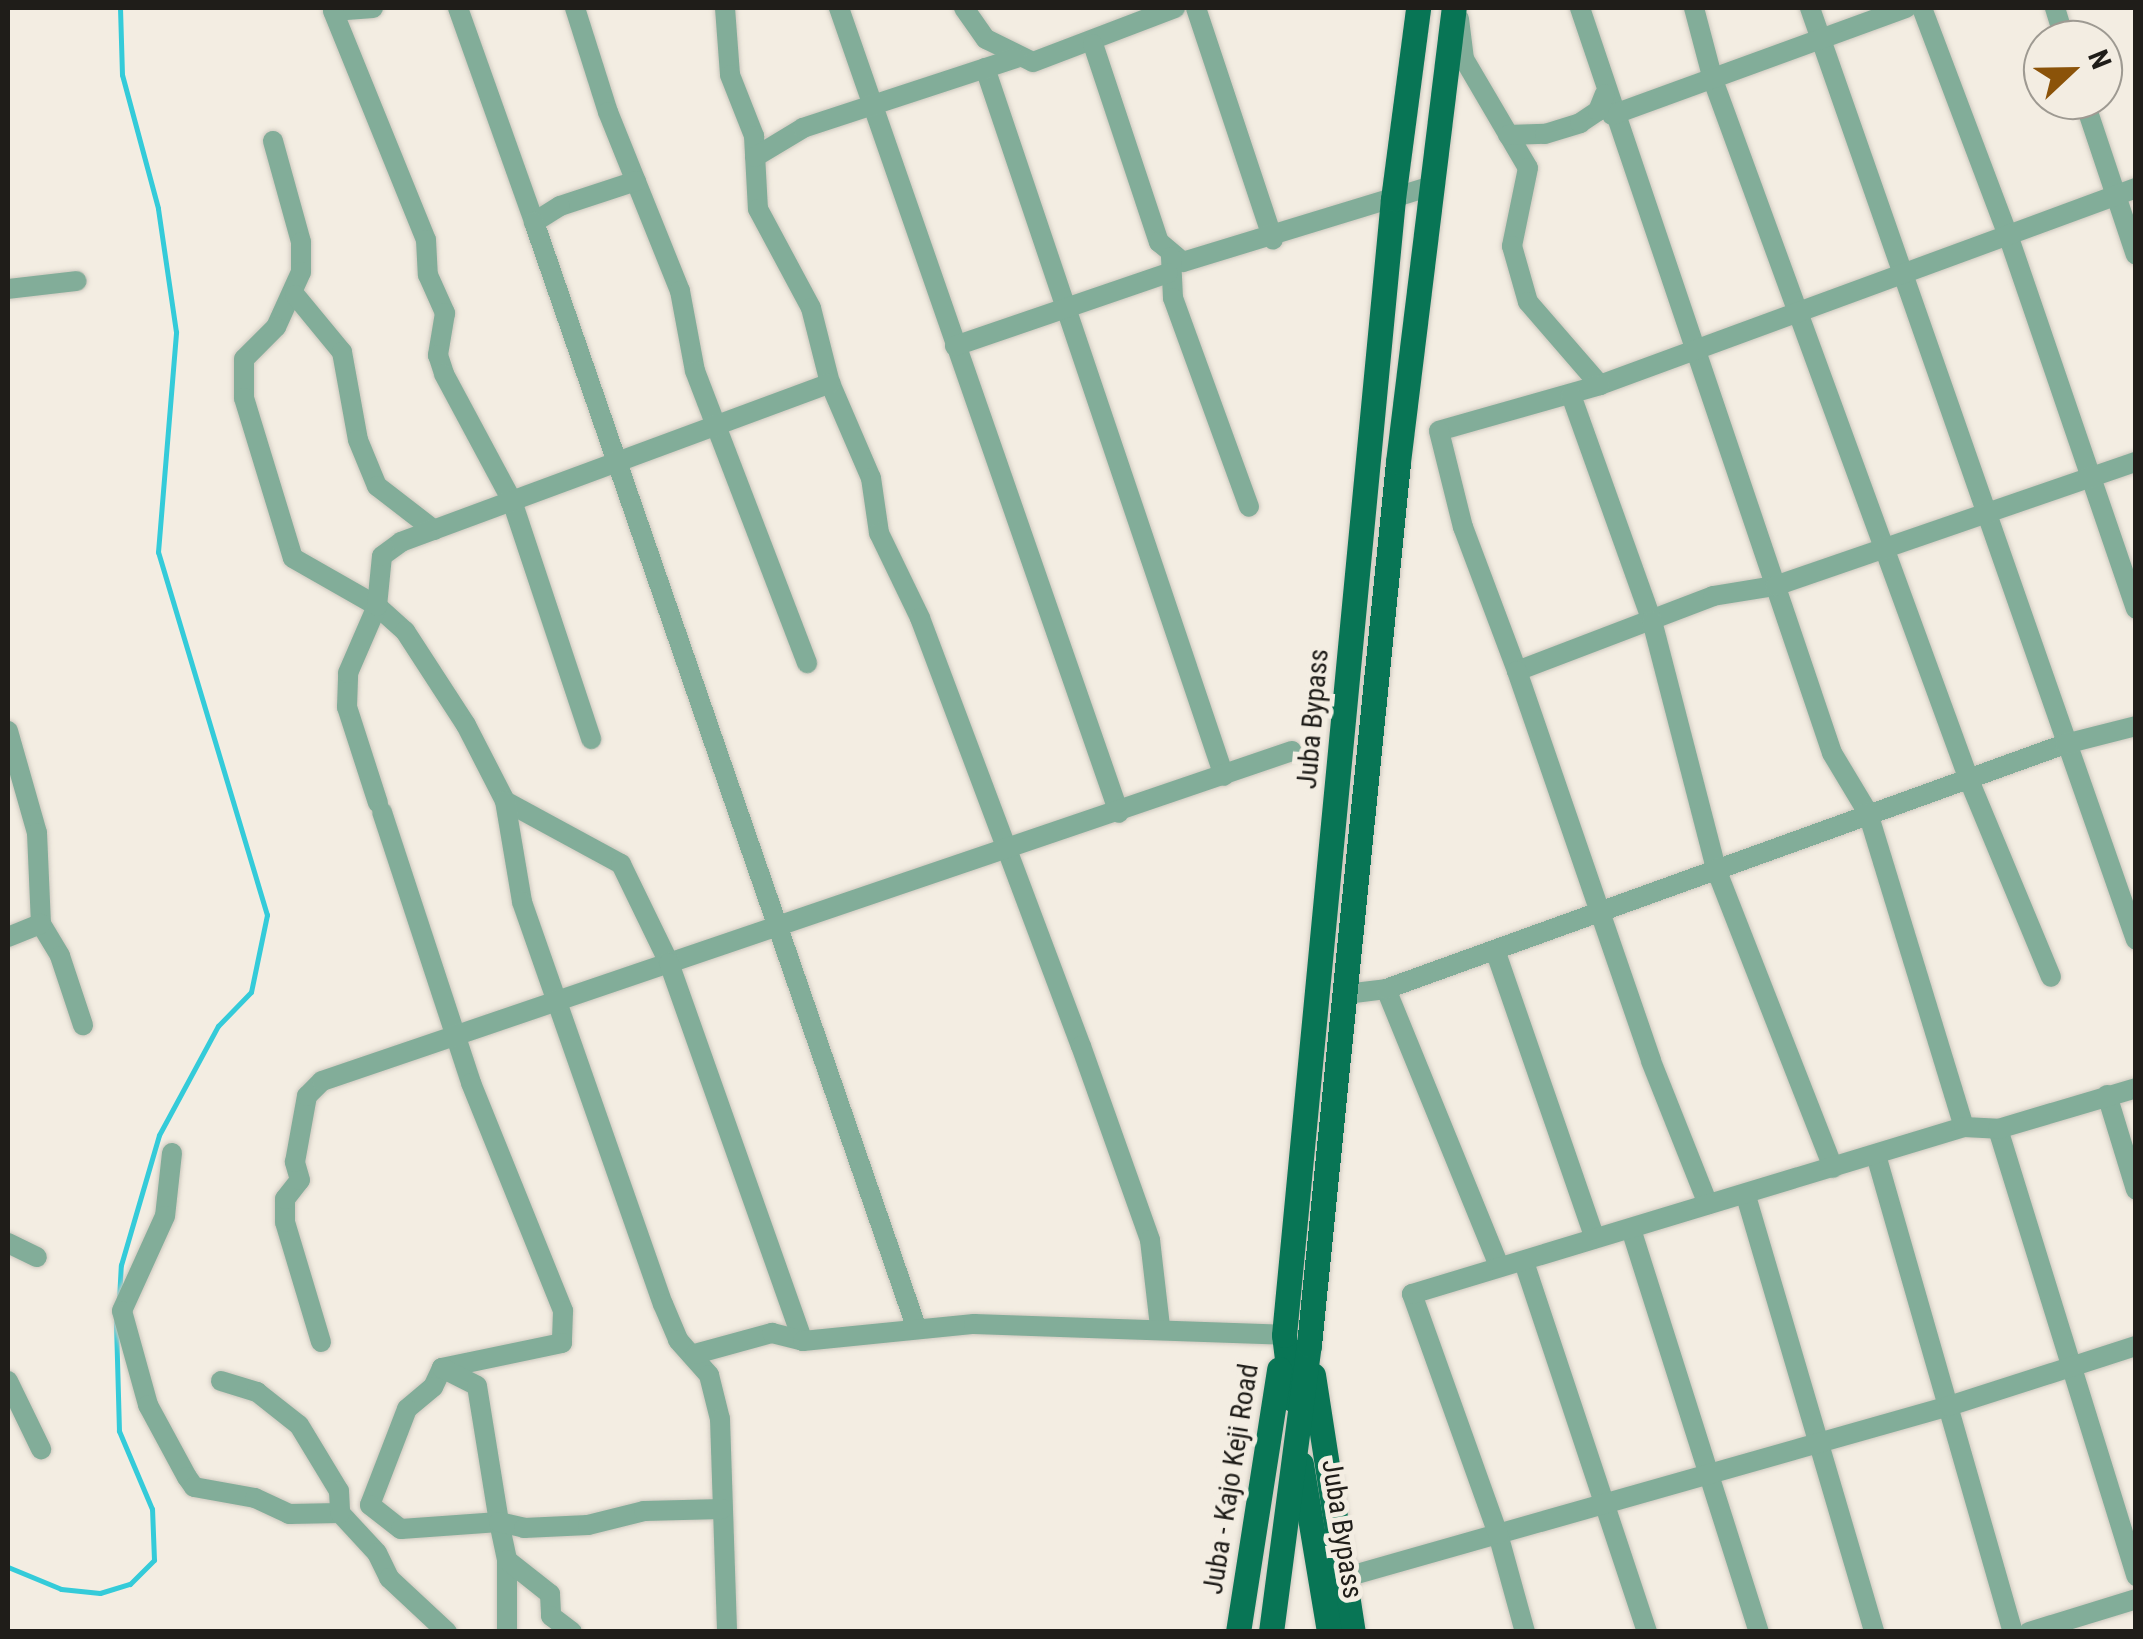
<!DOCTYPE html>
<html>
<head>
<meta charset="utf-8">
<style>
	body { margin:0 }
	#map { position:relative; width:2143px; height:1639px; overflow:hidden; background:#f3ede2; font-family:"Roboto Condensed",sans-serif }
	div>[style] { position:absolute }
	.stream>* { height:5px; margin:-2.5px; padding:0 2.5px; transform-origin:2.5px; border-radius:2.5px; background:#34cbd9 }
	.roads { filter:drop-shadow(0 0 2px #cdc8be) drop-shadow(0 0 2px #cdc8be) }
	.minor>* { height:20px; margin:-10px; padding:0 10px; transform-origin:10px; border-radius:10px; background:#82ad99 }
	.major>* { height:25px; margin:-12.5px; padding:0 12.5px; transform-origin:12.5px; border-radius:12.5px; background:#087555 }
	span { translate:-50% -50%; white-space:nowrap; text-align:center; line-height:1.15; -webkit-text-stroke:10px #f3ede2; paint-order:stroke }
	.street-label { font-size:28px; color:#1f1d19 }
	.frame { position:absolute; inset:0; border:10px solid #1f1d19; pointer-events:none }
	.north { position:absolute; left:2023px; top:20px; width:100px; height:100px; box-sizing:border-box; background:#f3ede2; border:2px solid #9e9a92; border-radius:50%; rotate:68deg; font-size:28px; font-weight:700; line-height:40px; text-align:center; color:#1f1d19 }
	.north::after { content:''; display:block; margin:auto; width:35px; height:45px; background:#8b5309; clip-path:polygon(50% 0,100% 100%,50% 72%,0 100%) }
</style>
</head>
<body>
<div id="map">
	<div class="stream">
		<i style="left:119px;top:1300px;width:35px;rotate:-87deg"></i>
		<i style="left:121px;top:1265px;width:135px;rotate:-73.7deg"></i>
		<i style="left:159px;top:1135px;width:124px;rotate:-61.6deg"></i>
		<i style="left:218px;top:1026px;width:47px;rotate:-45.9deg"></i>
		<i style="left:251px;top:992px;width:79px;rotate:-78.3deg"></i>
		<i style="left:267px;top:915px;width:379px;rotate:-106.7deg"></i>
		<i style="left:158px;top:552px;width:221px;rotate:-85.3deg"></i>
		<i style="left:176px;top:332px;width:125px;rotate:-98.3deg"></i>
		<i style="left:158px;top:208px;width:138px;rotate:-105.1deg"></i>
		<i style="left:122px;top:75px;width:67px;rotate:-91.7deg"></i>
		<i style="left:8px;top:1567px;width:57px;rotate:22.5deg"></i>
		<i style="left:61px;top:1589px;width:39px;rotate:6deg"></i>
		<i style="left:100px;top:1593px;width:31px;rotate:-17deg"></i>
		<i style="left:130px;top:1584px;width:34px;rotate:-45deg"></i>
		<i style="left:154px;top:1560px;width:51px;rotate:-92.2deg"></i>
		<i style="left:152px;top:1509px;width:85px;rotate:-112.9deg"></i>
		<i style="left:119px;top:1431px;width:110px;rotate:-91.6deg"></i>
	</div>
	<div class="roads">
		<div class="minor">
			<i style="left:373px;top:8px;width:40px;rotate:175.7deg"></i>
			<i style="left:333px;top:11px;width:247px;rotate:67.9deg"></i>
			<i style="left:426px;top:240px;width:35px;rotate:87deg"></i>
			<i style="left:428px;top:275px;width:42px;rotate:65.9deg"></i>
			<i style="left:445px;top:313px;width:43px;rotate:99.5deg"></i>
			<i style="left:438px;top:355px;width:20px;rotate:72deg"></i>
			<i style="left:444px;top:374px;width:144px;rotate:61.8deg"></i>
			<i style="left:512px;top:501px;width:251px;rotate:71.6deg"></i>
			<i style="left:458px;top:8px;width:227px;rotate:70.4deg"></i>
			<i style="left:575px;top:8px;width:109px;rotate:72.4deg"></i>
			<i style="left:608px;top:112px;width:193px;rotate:68.1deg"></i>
			<i style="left:680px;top:291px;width:81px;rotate:79.4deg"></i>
			<i style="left:695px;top:371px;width:313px;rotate:69deg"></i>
			<i style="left:725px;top:8px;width:67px;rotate:85.7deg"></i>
			<i style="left:730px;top:75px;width:66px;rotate:68.5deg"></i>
			<i style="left:754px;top:136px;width:73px;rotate:86.9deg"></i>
			<i style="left:758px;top:209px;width:112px;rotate:61.8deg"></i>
			<i style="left:811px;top:308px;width:77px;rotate:75.8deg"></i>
			<i style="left:830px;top:383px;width:103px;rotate:66.7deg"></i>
			<i style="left:871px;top:478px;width:56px;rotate:81.7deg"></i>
			<i style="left:879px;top:533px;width:94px;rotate:64.2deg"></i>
			<i style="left:920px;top:618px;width:457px;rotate:69.4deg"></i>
			<i style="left:1081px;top:1046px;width:206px;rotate:70.4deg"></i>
			<i style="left:1150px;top:1240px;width:88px;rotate:83.4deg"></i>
			<i style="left:839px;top:8px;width:852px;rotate:70.82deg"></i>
			<i style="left:964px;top:8px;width:38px;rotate:55deg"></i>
			<i style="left:986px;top:39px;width:52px;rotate:26.1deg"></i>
			<i style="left:1033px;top:62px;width:152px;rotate:-20.8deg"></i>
			<i style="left:1196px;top:8px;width:244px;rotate:71.6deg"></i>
			<i style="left:1580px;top:8px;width:786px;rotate:71.31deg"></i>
			<i style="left:1832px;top:753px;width:70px;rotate:59deg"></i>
			<i style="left:1868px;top:813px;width:328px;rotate:73deg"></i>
			<i style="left:1694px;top:8px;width:74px;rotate:75.2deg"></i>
			<i style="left:1713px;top:80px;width:745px;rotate:69.91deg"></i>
			<i style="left:1969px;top:780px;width:213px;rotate:67.4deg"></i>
			<i style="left:1810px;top:8px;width:987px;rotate:70.72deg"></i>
			<i style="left:1922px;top:8px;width:243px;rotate:69.3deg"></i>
			<i style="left:2008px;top:235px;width:395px;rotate:71.1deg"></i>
			<i style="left:2055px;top:8px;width:34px;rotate:73deg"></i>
			<i style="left:1459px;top:19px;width:40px;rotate:82.9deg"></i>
			<i style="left:1464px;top:59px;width:126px;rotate:59.6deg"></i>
			<i style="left:1528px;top:168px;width:80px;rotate:101.6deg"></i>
			<i style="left:1512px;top:246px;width:58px;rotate:74.1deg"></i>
			<i style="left:1528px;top:302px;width:110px;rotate:49.1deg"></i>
			<i style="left:1093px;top:44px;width:209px;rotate:71.6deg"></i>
			<i style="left:1159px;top:242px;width:31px;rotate:40deg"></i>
			<i style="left:1183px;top:262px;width:256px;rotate:-17deg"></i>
			<i style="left:985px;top:68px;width:747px;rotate:71.35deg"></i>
			<i style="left:2084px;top:100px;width:163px;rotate:71.5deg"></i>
			<i style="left:1612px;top:115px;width:313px;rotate:-20deg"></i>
			<i style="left:1508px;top:135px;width:37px;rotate:-2deg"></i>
			<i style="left:1545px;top:134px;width:37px;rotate:-17deg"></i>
			<i style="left:1580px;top:123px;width:22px;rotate:-34deg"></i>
			<i style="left:1598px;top:111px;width:18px;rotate:-68deg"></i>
			<i style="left:273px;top:141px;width:105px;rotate:74.5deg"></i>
			<i style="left:301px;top:242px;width:30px;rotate:90deg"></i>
			<i style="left:301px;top:272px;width:60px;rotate:114.4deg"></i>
			<i style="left:276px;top:327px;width:45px;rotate:135deg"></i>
			<i style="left:244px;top:359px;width:39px;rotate:90deg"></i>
			<i style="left:244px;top:398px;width:167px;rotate:73deg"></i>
			<i style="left:293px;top:558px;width:97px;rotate:29.7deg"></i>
			<i style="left:377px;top:606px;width:38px;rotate:42deg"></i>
			<i style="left:405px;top:631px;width:112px;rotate:57deg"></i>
			<i style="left:466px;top:725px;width:85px;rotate:62.8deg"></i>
			<i style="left:505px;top:801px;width:132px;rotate:28.5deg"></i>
			<i style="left:621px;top:864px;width:110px;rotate:64.1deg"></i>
			<i style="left:669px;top:963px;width:658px;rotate:-18.79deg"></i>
			<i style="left:755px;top:157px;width:56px;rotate:-31.1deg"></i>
			<i style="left:803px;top:128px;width:224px;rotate:-18.2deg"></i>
			<i style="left:636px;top:181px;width:80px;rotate:161.8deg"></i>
			<i style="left:560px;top:206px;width:31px;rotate:148deg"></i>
			<i style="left:534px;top:222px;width:1171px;rotate:70.92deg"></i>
			<i style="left:2136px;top:188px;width:571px;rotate:159.82deg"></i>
			<i style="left:1600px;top:385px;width:167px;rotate:164.1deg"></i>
			<i style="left:1439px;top:431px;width:99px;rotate:76deg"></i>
			<i style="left:1463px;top:527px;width:154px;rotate:69.4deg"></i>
			<i style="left:1517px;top:671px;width:210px;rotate:-20.9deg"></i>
			<i style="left:1713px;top:596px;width:63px;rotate:-9.2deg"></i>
			<i style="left:1775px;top:586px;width:382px;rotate:-19deg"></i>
			<i style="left:1171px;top:257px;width:41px;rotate:87.2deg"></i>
			<i style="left:1173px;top:298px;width:222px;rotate:70deg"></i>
			<i style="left:8px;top:289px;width:69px;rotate:-6.6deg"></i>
			<i style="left:295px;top:295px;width:74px;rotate:50.5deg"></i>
			<i style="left:342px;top:352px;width:89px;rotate:79.7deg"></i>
			<i style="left:358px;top:440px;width:50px;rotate:67.6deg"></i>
			<i style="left:377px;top:486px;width:72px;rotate:37.7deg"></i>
			<i style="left:955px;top:346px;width:225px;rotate:-18.9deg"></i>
			<i style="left:1571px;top:395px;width:240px;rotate:70.3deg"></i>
			<i style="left:1652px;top:621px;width:256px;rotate:75.5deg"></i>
			<i style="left:1716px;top:869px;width:321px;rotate:68.6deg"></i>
			<i style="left:1517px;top:671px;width:412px;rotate:71deg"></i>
			<i style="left:1651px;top:1061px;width:154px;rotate:68.3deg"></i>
			<i style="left:8px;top:731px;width:106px;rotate:74.1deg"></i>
			<i style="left:37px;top:833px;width:91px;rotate:87.5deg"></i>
			<i style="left:41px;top:924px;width:37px;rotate:59deg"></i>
			<i style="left:60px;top:956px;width:73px;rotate:71.6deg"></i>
			<i style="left:505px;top:801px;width:102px;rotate:80.4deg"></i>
			<i style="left:522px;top:902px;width:426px;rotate:70.7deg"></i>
			<i style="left:663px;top:1304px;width:39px;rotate:67deg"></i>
			<i style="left:678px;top:1340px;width:47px;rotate:48.5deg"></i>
			<i style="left:709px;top:1375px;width:45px;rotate:76deg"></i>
			<i style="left:720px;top:1419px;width:213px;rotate:88.1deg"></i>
			<i style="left:378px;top:803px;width:101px;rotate:-107.9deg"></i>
			<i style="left:347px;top:707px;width:34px;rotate:-88deg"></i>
			<i style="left:348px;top:673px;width:73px;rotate:-66.6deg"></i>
			<i style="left:377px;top:606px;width:50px;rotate:-84.3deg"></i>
			<i style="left:382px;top:556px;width:24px;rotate:-36deg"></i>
			<i style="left:401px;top:542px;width:458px;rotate:-20.3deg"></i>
			<i style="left:382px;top:812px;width:285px;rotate:71.8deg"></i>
			<i style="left:471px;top:1083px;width:246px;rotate:68deg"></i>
			<i style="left:563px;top:1311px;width:32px;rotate:92deg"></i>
			<i style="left:562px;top:1343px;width:123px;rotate:168.2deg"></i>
			<i style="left:442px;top:1368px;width:21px;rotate:115deg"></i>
			<i style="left:433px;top:1387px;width:34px;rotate:140deg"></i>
			<i style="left:407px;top:1409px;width:103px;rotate:111.1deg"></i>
			<i style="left:370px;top:1505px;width:39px;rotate:38deg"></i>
			<i style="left:401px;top:1529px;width:98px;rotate:-4.1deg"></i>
			<i style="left:499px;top:1522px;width:39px;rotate:78deg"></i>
			<i style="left:507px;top:1560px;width:72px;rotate:90deg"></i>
			<i style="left:8px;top:937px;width:35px;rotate:-22deg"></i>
			<i style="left:1495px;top:950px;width:305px;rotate:70.9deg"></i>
			<i style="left:1386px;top:989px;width:296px;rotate:67.8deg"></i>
			<i style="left:1346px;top:994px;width:40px;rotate:-7.1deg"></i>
			<i style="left:1386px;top:989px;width:722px;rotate:-19.84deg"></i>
			<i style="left:2065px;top:744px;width:73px;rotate:-14.2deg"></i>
			<i style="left:2107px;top:1095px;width:99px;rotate:73deg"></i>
			<i style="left:1998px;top:1129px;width:468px;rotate:72.8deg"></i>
			<i style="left:172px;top:1153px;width:63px;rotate:96.3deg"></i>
			<i style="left:165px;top:1216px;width:104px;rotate:114.4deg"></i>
			<i style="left:122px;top:1311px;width:98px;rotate:74.5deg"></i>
			<i style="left:148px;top:1405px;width:82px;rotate:61.6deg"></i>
			<i style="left:187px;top:1477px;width:12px;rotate:55deg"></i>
			<i style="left:194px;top:1487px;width:62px;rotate:10.2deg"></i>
			<i style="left:255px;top:1498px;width:38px;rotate:25deg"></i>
			<i style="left:289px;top:1514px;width:51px;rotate:-1.1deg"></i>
			<i style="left:340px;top:1513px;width:54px;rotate:47.2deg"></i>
			<i style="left:377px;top:1553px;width:28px;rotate:64deg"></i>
			<i style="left:389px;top:1578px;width:79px;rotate:43deg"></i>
			<i style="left:1876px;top:1155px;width:496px;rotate:74deg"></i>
			<i style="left:1746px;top:1196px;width:454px;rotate:73.6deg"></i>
			<i style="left:1631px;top:1229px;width:423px;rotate:72.4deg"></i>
			<i style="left:8px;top:1243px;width:32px;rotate:26deg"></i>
			<i style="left:1524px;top:1262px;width:390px;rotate:71.6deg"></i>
			<i style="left:321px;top:1342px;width:125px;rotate:-106.7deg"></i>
			<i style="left:285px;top:1222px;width:23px;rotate:-90deg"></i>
			<i style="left:285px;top:1199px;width:24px;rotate:-52deg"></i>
			<i style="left:300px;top:1180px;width:19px;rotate:-106deg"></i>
			<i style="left:295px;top:1162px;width:67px;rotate:-79.7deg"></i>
			<i style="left:307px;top:1096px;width:21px;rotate:-45deg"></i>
			<i style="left:322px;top:1081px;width:367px;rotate:-18.8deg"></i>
			<i style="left:669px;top:963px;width:401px;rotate:70.5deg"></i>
			<i style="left:695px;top:1354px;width:80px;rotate:-15.3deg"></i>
			<i style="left:772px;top:1333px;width:32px;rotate:14deg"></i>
			<i style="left:803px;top:1341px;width:172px;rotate:-5.7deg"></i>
			<i style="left:974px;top:1324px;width:310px;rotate:2deg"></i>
			<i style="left:442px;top:1368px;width:39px;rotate:27deg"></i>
			<i style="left:477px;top:1386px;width:138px;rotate:80.8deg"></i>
			<i style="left:499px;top:1522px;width:26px;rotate:13deg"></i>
			<i style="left:524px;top:1528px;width:64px;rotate:-2.7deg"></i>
			<i style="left:588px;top:1525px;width:58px;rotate:-14deg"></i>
			<i style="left:644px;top:1511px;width:78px;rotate:-1.5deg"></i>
			<i style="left:8px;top:1381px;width:76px;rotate:64.1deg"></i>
			<i style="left:221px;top:1381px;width:38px;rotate:17deg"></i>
			<i style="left:257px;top:1392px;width:53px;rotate:38.2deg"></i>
			<i style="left:299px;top:1425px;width:77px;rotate:58.8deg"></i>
			<i style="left:339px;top:1491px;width:22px;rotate:87deg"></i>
			<i style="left:507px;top:1560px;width:55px;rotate:38.3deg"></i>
			<i style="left:550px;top:1594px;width:22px;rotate:87deg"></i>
			<i style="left:551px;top:1616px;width:26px;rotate:37deg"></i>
			<i style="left:1332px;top:1581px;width:641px;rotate:-15.83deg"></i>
			<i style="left:1949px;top:1406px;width:196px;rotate:-17.8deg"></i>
			<i style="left:1525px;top:1632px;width:102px;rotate:-105.4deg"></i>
			<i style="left:1498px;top:1534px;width:255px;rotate:-109.7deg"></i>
			<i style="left:1412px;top:1294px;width:577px;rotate:-16.83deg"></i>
			<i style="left:1964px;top:1127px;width:34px;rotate:3deg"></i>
			<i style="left:1998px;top:1129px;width:144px;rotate:-16.5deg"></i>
			<i style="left:2029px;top:1632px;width:112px;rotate:-17.1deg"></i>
		</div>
		<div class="major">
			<i style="left:1313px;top:1375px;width:260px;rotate:81.2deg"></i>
			<i style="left:1292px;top:1399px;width:64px;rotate:-97.1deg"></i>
			<i style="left:1284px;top:1335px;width:1141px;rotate:-84.52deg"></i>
			<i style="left:1393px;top:199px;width:193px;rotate:-82.5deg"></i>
			<i style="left:1301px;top:1464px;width:170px;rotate:80.5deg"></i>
			<i style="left:1238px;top:1632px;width:266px;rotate:-81.1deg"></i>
			<i style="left:1271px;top:1632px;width:290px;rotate:-82.5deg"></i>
			<i style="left:1309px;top:1345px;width:887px;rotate:-84.24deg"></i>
			<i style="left:1398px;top:462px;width:457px;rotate:-83deg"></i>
		</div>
	</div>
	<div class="street-label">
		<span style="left:1313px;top:719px;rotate:-85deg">Juba Bypass</span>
		<span style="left:1231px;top:1479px;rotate:-81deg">Juba - Kajo Keji Road</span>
		<span style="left:1342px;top:1529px;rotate:81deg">Juba Bypass</span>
	</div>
	<div class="frame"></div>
	<div class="north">N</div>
</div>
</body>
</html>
